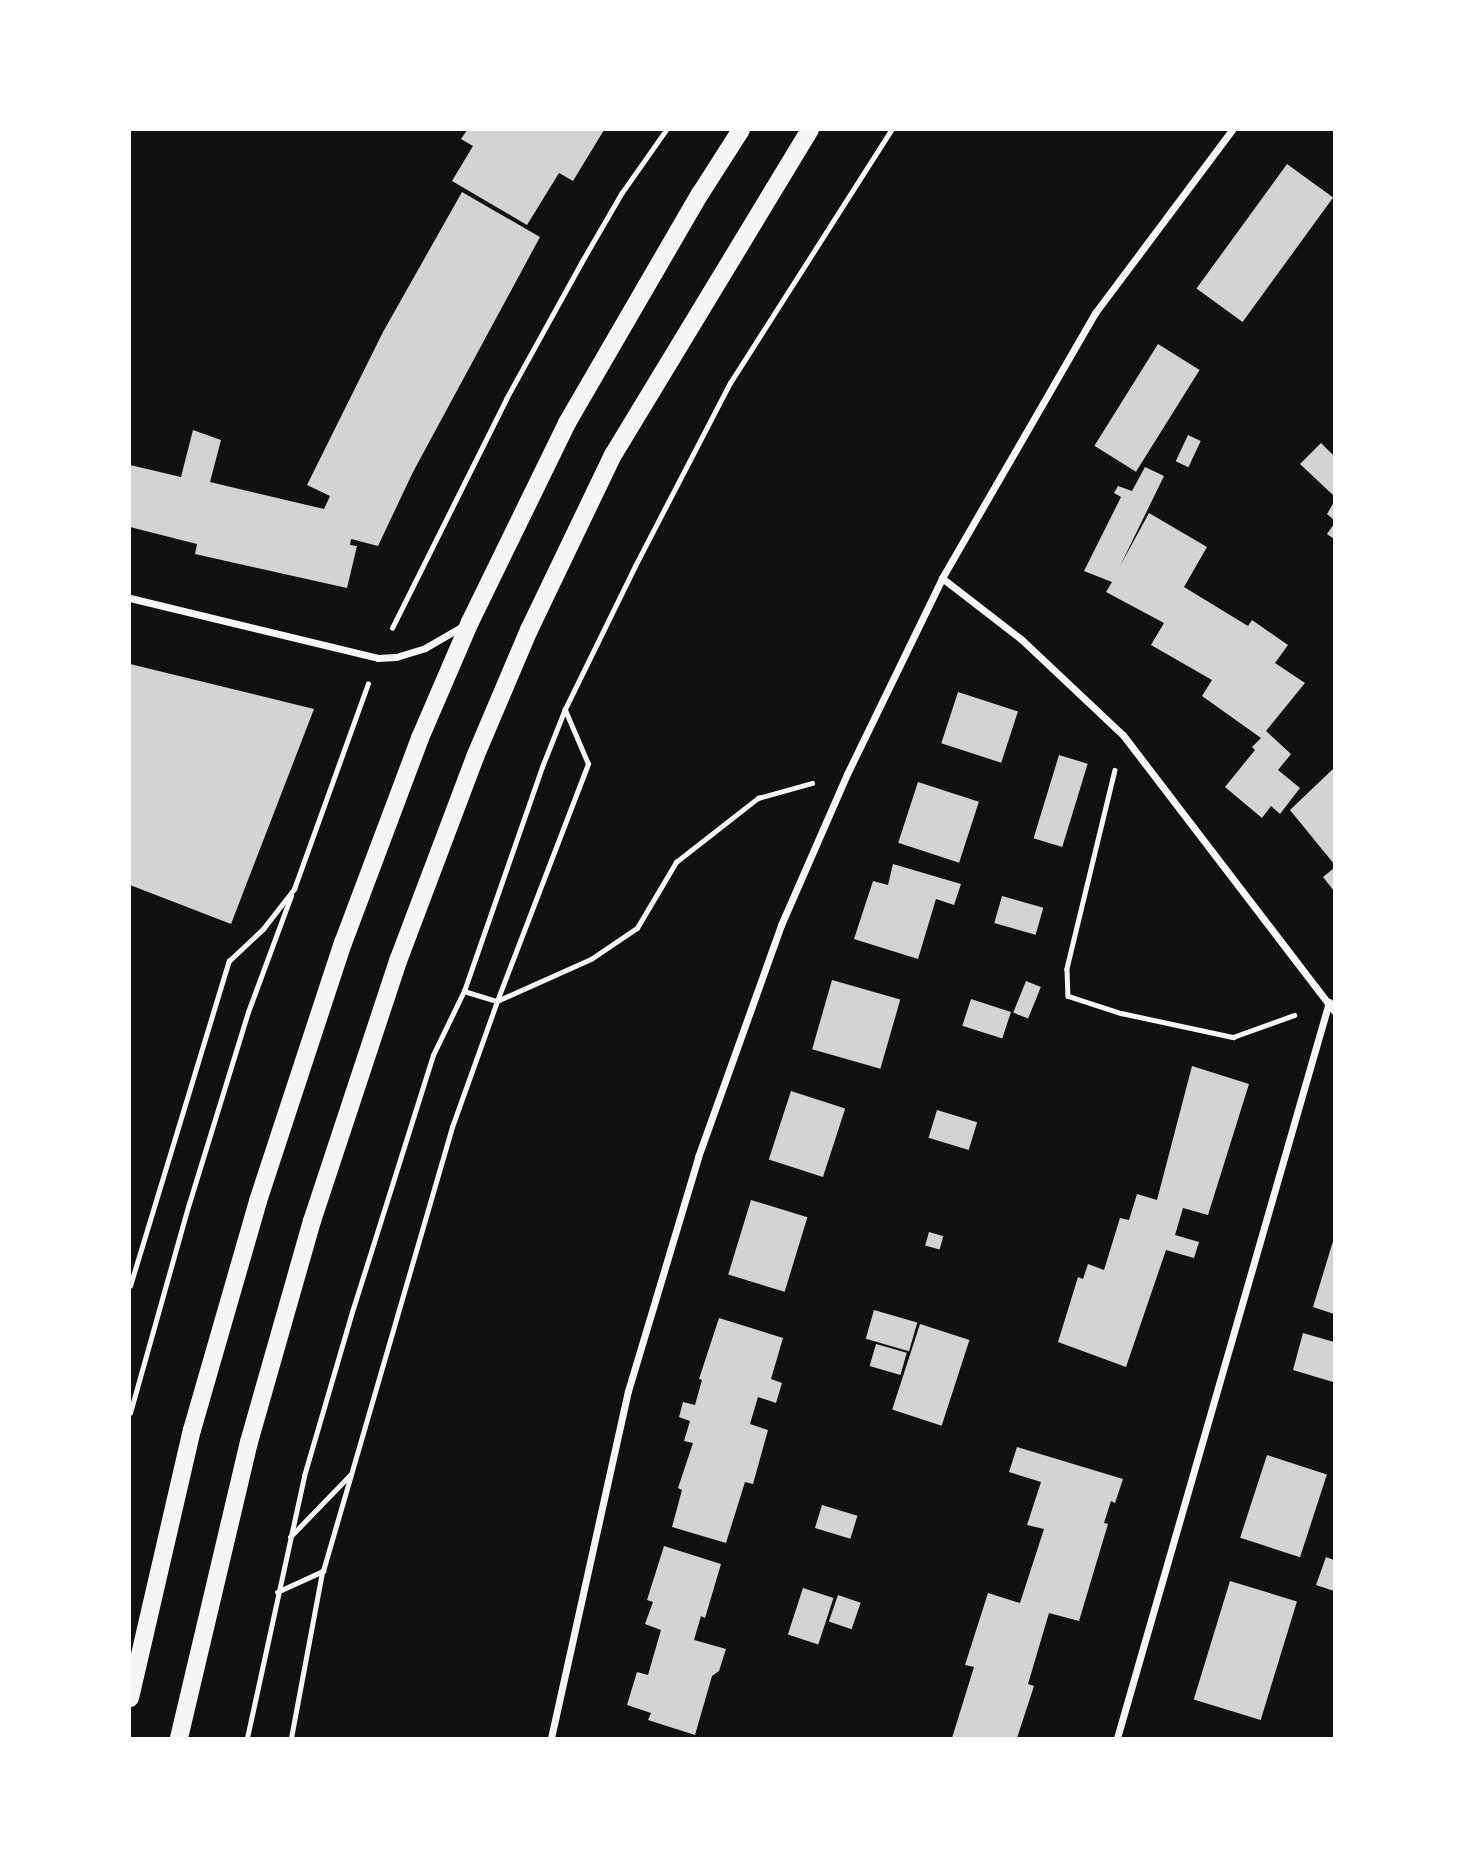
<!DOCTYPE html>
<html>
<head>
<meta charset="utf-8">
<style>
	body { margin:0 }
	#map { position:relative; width:1464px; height:1868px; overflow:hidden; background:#111; font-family:"Times New Roman",serif }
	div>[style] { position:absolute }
	.building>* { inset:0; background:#d3d3d3; transform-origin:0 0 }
	.path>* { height:4.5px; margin:-2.25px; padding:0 2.25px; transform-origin:2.25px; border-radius:2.25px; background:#f5f5f5 }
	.minor>* { height:7px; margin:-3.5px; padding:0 3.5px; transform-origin:3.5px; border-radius:3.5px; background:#f5f5f5 }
	.primary>* { height:18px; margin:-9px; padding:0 9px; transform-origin:9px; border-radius:9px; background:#f5f5f5 }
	span { translate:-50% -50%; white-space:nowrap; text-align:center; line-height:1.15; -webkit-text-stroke:6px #fff; paint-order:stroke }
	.frame { position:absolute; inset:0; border:131px solid #fff; pointer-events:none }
</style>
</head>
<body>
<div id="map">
	<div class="building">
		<i style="clip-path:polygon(467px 130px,604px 130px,573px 181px,559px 173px,527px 225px,452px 181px,473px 146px,461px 139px)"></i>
		<i style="left:1287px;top:164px;width:57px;height:154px;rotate:36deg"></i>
		<i style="clip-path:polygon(462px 192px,540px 237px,413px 472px,378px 546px,351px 539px,350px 545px,357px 546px,347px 588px,195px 554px,197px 544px,130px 527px,130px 465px,181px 477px,193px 430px,221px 440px,210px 482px,324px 509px,330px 496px,307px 485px,383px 332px)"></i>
		<i style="left:1158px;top:344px;width:49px;height:120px;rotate:32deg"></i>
		<i style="left:1188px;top:435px;width:14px;height:29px;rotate:25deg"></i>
		<i style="clip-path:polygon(1321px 443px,1334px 456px,1334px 496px,1300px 464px)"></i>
		<i style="clip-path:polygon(1145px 467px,1164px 476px,1120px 566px,1149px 513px,1207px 547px,1184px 587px,1248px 626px,1252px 620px,1288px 645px,1275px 663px,1305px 683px,1266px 731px,1291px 754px,1278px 770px,1300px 788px,1280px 814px,1271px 806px,1262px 818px,1225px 787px,1255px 750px,1252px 747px,1261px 738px,1202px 696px,1212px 680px,1151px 645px,1164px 623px,1106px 592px,1112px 582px,1084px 571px,1121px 497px,1114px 493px,1118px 486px,1132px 491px)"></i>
		<i style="clip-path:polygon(1334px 502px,1334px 520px,1327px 514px)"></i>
		<i style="clip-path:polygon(1334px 524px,1334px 539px,1327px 534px)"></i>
		<i style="clip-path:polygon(130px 664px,314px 709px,231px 924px,130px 885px)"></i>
		<i style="left:958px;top:692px;width:63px;height:54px;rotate:18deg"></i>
		<i style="left:1059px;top:755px;width:30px;height:87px;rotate:17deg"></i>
		<i style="clip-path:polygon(1334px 768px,1334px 864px,1290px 810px)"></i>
		<i style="left:918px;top:782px;width:64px;height:64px;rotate:18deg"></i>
		<i style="clip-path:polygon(893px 864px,961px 884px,954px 905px,936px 899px,918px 959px,854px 939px,873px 881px,888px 885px)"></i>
		<i style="clip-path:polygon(1334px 868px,1334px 891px,1323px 877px)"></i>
		<i style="left:1002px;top:896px;width:43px;height:28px;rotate:16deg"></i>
		<i style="left:832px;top:980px;width:71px;height:72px;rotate:16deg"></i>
		<i style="left:1026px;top:981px;width:16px;height:34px;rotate:22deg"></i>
		<i style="left:971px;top:999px;width:42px;height:28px;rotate:18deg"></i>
		<i style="clip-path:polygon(1192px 1066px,1249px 1084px,1208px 1215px,1183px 1208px,1175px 1235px,1199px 1242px,1194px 1258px,1166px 1250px,1126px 1367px,1058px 1342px,1078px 1277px,1083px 1279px,1088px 1264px,1104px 1270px,1120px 1218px,1129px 1220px,1137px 1194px,1157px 1200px)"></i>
		<i style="left:791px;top:1091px;width:57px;height:72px;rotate:18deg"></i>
		<i style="left:937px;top:1110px;width:42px;height:29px;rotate:17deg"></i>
		<i style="left:751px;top:1200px;width:59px;height:78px;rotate:17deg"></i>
		<i style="left:929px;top:1232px;width:15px;height:14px;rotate:16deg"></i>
		<i style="clip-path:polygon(1334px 1238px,1334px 1314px,1313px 1307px)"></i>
		<i style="left:874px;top:1310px;width:45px;height:30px;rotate:16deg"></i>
		<i style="clip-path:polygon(719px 1318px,783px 1338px,771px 1379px,782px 1383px,776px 1403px,758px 1397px,750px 1424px,768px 1430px,753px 1484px,745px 1482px,726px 1543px,672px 1527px,682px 1490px,678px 1488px,693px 1443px,684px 1441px,690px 1421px,679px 1417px,683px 1402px,695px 1405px,702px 1380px,699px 1379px)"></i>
		<i style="left:920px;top:1324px;width:52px;height:90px;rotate:18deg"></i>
		<i style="clip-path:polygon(1303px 1333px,1334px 1342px,1333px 1382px,1293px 1370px)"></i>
		<i style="left:876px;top:1344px;width:32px;height:23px;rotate:16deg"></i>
		<i style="clip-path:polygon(1017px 1447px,1123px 1479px,1115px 1503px,1111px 1501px,1104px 1523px,1108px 1524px,1079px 1621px,1049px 1613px,1028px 1684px,1034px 1686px,1017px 1738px,952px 1738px,974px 1667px,965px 1665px,988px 1593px,1020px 1603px,1044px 1529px,1027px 1525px,1041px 1482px,1009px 1472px)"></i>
		<i style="left:1267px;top:1455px;width:63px;height:87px;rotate:18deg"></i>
		<i style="left:822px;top:1505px;width:37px;height:24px;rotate:17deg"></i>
		<i style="clip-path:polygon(664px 1546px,721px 1564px,705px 1618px,701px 1616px,694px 1640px,726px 1649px,719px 1671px,712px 1676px,695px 1735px,648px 1720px,651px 1713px,627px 1705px,637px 1672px,648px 1675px,661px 1630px,645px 1624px,653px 1602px,647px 1600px)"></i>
		<i style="clip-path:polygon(1326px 1557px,1334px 1560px,1334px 1591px,1316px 1585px)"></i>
		<i style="left:1230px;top:1581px;width:70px;height:124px;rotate:17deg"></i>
		<i style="left:803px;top:1588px;width:32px;height:49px;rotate:18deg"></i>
		<i style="left:838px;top:1595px;width:24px;height:28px;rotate:19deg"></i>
	</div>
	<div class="path">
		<i style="left:392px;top:628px;width:256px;rotate:-63.5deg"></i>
		<i style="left:506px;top:399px;width:155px;rotate:-61.1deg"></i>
		<i style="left:581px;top:263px;width:80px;rotate:-59.9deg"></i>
		<i style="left:621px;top:194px;width:78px;rotate:-54.9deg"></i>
		<i style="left:1115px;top:770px;width:205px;rotate:103.6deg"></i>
		<i style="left:1067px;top:969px;width:27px;rotate:88deg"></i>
		<i style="left:1068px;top:996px;width:56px;rotate:17.8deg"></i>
		<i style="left:1121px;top:1013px;width:115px;rotate:12.1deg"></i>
		<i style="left:1233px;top:1037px;width:65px;rotate:-19.8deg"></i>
		<i style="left:464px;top:991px;width:34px;rotate:17deg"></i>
		<i style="left:497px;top:1001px;width:103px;rotate:-24.1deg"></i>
		<i style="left:591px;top:959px;width:55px;rotate:-34deg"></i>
		<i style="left:637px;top:928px;width:77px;rotate:-59.4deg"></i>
		<i style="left:676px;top:862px;width:104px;rotate:-38deg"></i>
		<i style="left:758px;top:798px;width:56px;rotate:-15.5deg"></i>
		<i style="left:130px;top:1286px;width:340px;rotate:-73.1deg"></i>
		<i style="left:229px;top:961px;width:47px;rotate:-43.3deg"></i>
		<i style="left:263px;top:929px;width:51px;rotate:-52.2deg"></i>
		<i style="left:294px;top:889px;width:218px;rotate:-70.2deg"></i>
		<i style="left:130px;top:1413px;width:214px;rotate:-74.3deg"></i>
		<i style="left:188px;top:1207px;width:204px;rotate:-72.9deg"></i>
		<i style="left:248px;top:1012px;width:124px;rotate:-69.7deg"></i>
		<i style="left:290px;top:1537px;width:86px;rotate:-45.9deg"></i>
		<i style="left:277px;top:1592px;width:51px;rotate:-24.5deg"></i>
		<i style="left:323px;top:1571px;width:462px;rotate:-73.8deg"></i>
		<i style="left:452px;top:1127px;width:134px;rotate:-70.3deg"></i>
		<i style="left:497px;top:1001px;width:254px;rotate:-69deg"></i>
		<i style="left:588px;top:764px;width:59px;rotate:-113.1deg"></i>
		<i style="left:247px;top:1738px;width:268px;rotate:-77.7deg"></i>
		<i style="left:304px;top:1476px;width:171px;rotate:-73.7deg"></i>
		<i style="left:352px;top:1312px;width:269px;rotate:-72.5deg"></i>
		<i style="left:433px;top:1055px;width:71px;rotate:-64.2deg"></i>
		<i style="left:464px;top:991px;width:237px;rotate:-70.8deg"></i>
		<i style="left:542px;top:767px;width:62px;rotate:-68.4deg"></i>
		<i style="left:565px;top:709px;width:159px;rotate:-63.9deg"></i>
		<i style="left:635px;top:566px;width:206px;rotate:-62.6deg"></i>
		<i style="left:730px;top:383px;width:300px;rotate:-57.5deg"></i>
		<i style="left:291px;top:1738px;width:169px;rotate:-79.4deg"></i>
	</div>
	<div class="minor">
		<i style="left:942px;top:578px;width:100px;rotate:37.7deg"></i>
		<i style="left:1021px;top:639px;width:140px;rotate:43.3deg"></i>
		<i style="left:1123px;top:735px;width:347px;rotate:52.6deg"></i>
		<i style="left:130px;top:598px;width:255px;rotate:13.6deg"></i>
		<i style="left:378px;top:658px;width:18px;rotate:-3deg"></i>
		<i style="left:396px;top:657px;width:30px;rotate:-17deg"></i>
		<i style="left:425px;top:648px;width:44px;rotate:-30.1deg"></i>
		<i style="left:551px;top:1738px;width:355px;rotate:-77.5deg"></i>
		<i style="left:628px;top:1391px;width:244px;rotate:-73.3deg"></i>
		<i style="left:698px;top:1157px;width:246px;rotate:-70.3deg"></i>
		<i style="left:781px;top:925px;width:165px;rotate:-66.4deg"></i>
		<i style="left:847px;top:774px;width:218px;rotate:-64.1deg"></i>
		<i style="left:942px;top:578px;width:306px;rotate:-60deg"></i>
		<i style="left:1095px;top:313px;width:229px;rotate:-53.2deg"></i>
		<i style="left:1117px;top:1738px;width:766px;rotate:-73.93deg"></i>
	</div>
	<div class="primary">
		<i style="left:130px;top:1698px;width:275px;rotate:-77deg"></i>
		<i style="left:192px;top:1430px;width:238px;rotate:-73.9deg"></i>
		<i style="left:258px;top:1201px;width:272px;rotate:-71.8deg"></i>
		<i style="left:343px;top:943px;width:219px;rotate:-69.4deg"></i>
		<i style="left:420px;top:738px;width:126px;rotate:-66.7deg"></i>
		<i style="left:470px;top:622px;width:221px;rotate:-64deg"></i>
		<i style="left:567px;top:423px;width:265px;rotate:-59.9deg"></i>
		<i style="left:700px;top:194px;width:76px;rotate:-57.4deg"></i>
		<i style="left:179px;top:1738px;width:304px;rotate:-76.7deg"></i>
		<i style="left:249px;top:1442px;width:230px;rotate:-74.1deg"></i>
		<i style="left:312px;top:1221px;width:274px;rotate:-71.7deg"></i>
		<i style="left:398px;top:961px;width:218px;rotate:-69.3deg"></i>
		<i style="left:475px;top:757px;width:138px;rotate:-67deg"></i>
		<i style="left:529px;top:630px;width:194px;rotate:-64.4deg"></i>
		<i style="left:613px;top:455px;width:380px;rotate:-58.8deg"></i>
	</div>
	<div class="frame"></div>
</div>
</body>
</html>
